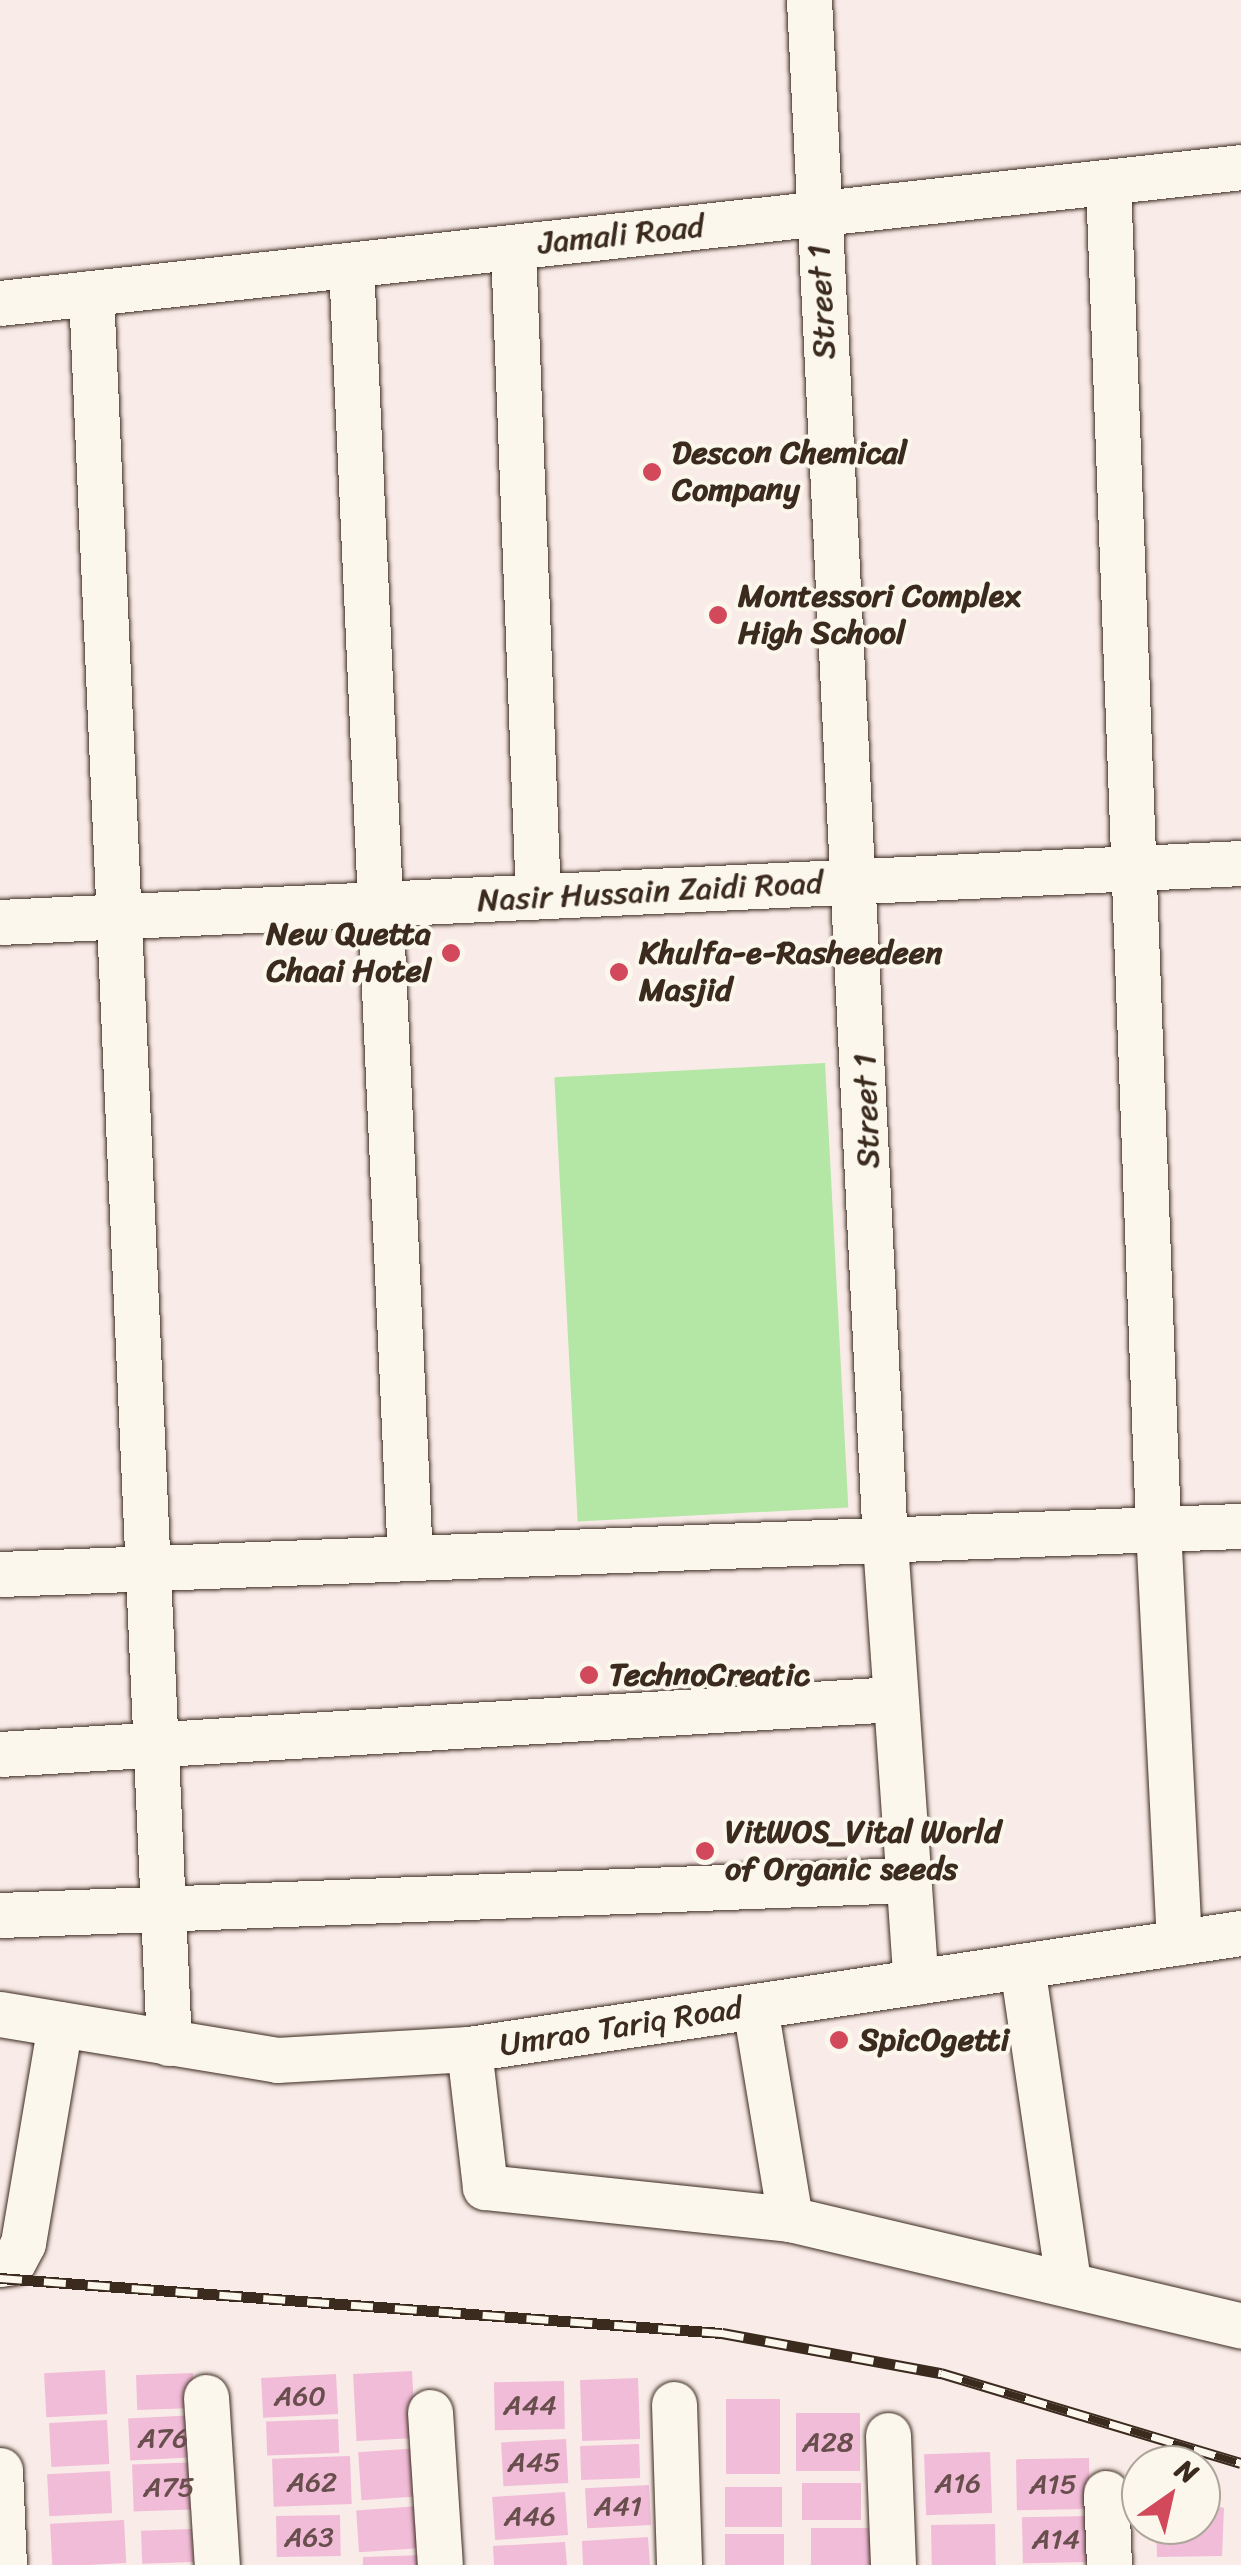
<!DOCTYPE html>
<html>
<head>
<meta charset="utf-8">
<style>
	body { margin:0 }
	#map { position:relative; width:1241px; height:2565px; overflow:hidden; background:#f9ebe8; font-family:Sriracha,sans-serif }
	div>[style] { position:absolute }
	.green>* { inset:0; background:#b4e6a6; transform-origin:0 0 }
	.building>* { inset:0; background:#f1bcd8; transform-origin:0 0 }
	.roads { filter:drop-shadow(0 0 2px #3b2a1e) drop-shadow(0 0 2px #3b2a1e) }
	.minor>* { height:45px; margin:-22.5px; padding:0 22.5px; transform-origin:22.5px; border-radius:22.5px; background:#fbf7ec }
	.rail>* { height:11px; margin-top:-5.5px; transform-origin:0; background:repeating-linear-gradient(90deg,#fbf7ec 0 22px,#3b2a1e 0 44px); box-sizing:border-box; border-block:2px solid #3b2a1e }
	.dots>* { width:28px; height:28px; translate:-50% -50%; box-sizing:border-box; border:5px solid #fbf7ec; border-radius:50% }
	span { translate:-50% -50%; white-space:nowrap; text-align:center; line-height:1.15; -webkit-text-stroke:8px #fbf7ec; paint-order:stroke }
	.number-label { font-size:28px; color:#684e4c }
	.number-label span { -webkit-text-stroke-width:0 }
	.street-label { font-size:32px; color:#3b2a1e }
	.poi-label { font-size:32px; color:#3b2a1e; font-weight:700 }
	.left { translate:0 -50%; text-align:left }
	.right { translate:-100% -50%; text-align:right }
	.north { position:absolute; left:1121px; top:2445px; width:100px; height:100px; box-sizing:border-box; background:#fbf7ec; border:2px solid #aea59a; border-radius:50%; rotate:34deg; font-size:28px; font-weight:700; line-height:40px; text-align:center; color:#3b2a1e }
	.north::after { content:''; display:block; margin:auto; width:35px; height:45px; background:#d1495b; clip-path:polygon(50% 0,100% 100%,50% 72%,0 100%) }
</style>
</head>
<body>
<div id="map">
	<div class="green">
		<i style="left:825px;top:1063px;width:445px;height:271px;rotate:87deg"></i>
	</div>
	<div class="building">
		<i style="left:105px;top:2370px;width:44px;height:61px;rotate:87deg"></i>
		<i style="left:412px;top:2371px;width:67px;height:59px;rotate:87deg"></i>
		<i style="left:193px;top:2373px;width:35px;height:57px;rotate:88deg"></i>
		<i style="left:336px;top:2374px;width:40px;height:75px;rotate:87deg"></i>
		<i style="left:638px;top:2378px;width:61px;height:58px;rotate:88deg"></i>
		<i style="left:564px;top:2381px;width:48px;height:70px;rotate:89deg"></i>
		<i style="left:726px;top:2399px;width:54px;height:75px"></i>
		<i style="left:796px;top:2413px;width:64px;height:58px"></i>
		<i style="left:197px;top:2415px;width:42px;height:69px;rotate:87deg"></i>
		<i style="left:338px;top:2419px;width:34px;height:72px;rotate:88deg"></i>
		<i style="left:107px;top:2420px;width:44px;height:58px;rotate:87deg"></i>
		<i style="left:566px;top:2439px;width:44px;height:65px;rotate:87deg"></i>
		<i style="left:639px;top:2444px;width:34px;height:59px;rotate:88deg"></i>
		<i style="left:420px;top:2448px;width:48px;height:62px;rotate:86deg"></i>
		<i style="left:990px;top:2452px;width:61px;height:66px;rotate:88deg"></i>
		<i style="left:350px;top:2456px;width:48px;height:78px;rotate:88deg"></i>
		<i style="left:1089px;top:2458px;width:51px;height:73px;rotate:89deg"></i>
		<i style="left:204px;top:2462px;width:47px;height:72px;rotate:88deg"></i>
		<i style="left:110px;top:2471px;width:42px;height:63px;rotate:87deg"></i>
		<i style="left:802px;top:2483px;width:59px;height:37px"></i>
		<i style="left:649px;top:2485px;width:40px;height:64px;rotate:87deg"></i>
		<i style="left:725px;top:2487px;width:57px;height:40px"></i>
		<i style="left:565px;top:2492px;width:43px;height:73px;rotate:86deg"></i>
		<i style="clip-path:polygon(1201px 2502px,1224px 2508px,1222px 2556px,1157px 2557px,1156px 2525px,1201px 2525px)"></i>
		<i style="left:419px;top:2506px;width:42px;height:63px;rotate:86deg"></i>
		<i style="left:340px;top:2515px;width:41px;height:64px;rotate:89deg"></i>
		<i style="left:1089px;top:2516px;width:46px;height:67px;rotate:89deg"></i>
		<i style="left:124px;top:2520px;width:43px;height:74px;rotate:87deg"></i>
		<i style="left:995px;top:2524px;width:41px;height:64px;rotate:89deg"></i>
		<i style="left:811px;top:2528px;width:70px;height:37px"></i>
		<i style="left:192px;top:2529px;width:33px;height:51px;rotate:88deg"></i>
		<i style="left:725px;top:2534px;width:59px;height:31px"></i>
		<i style="clip-path:polygon(648px 2537px,650px 2565px,583px 2565px,582px 2541px)"></i>
		<i style="clip-path:polygon(565px 2542px,567px 2565px,494px 2565px,493px 2546px)"></i>
		<i style="clip-path:polygon(426px 2555px,426px 2565px,363px 2565px,363px 2557px)"></i>
	</div>
	<div class="roads">
		<div class="minor">
			<i style="left:809px;top:0;width:1545px;rotate:87.18deg"></i>
			<i style="left:885px;top:1543px;width:440px;rotate:86deg"></i>
			<i style="left:1108px;top:182px;width:1347px;rotate:87.87deg"></i>
			<i style="left:1158px;top:1528px;width:415px;rotate:87.1deg"></i>
			<i style="left:513px;top:247px;width:650px;rotate:87.8deg"></i>
			<i style="left:351px;top:265px;width:1293px;rotate:87.39deg"></i>
			<i style="left:91px;top:293px;width:1752px;rotate:87.45deg"></i>
			<i style="left:0;top:303px;width:1248px;rotate:-6.25deg"></i>
			<i style="left:0;top:922px;width:1242px;rotate:-2.72deg"></i>
			<i style="left:0;top:1574px;width:1242px;rotate:-2.22deg"></i>
			<i style="left:0;top:1754px;width:897px;rotate:-3.52deg"></i>
			<i style="left:0;top:1915px;width:908px;rotate:-2.21deg"></i>
			<i style="left:1022px;top:1966px;width:320px;rotate:81.7deg"></i>
			<i style="left:755px;top:2007px;width:215px;rotate:80.6deg"></i>
			<i style="left:0;top:2014px;width:281px;rotate:9.4deg"></i>
			<i style="left:277px;top:2060px;width:192px;rotate:-3.3deg"></i>
			<i style="left:469px;top:2049px;width:781px;rotate:-8.55deg"></i>
			<i style="left:469px;top:2049px;width:139px;rotate:83.4deg"></i>
			<i style="left:485px;top:2187px;width:307px;rotate:6deg"></i>
			<i style="left:790px;top:2219px;width:464px;rotate:13.3deg"></i>
			<i style="left:0;top:2264px;width:13px;rotate:-9deg"></i>
			<i style="left:13px;top:2262px;width:21px;rotate:-62deg"></i>
			<i style="left:23px;top:2243px;width:222px;rotate:-80.4deg"></i>
			<i style="left:206px;top:2397px;width:168px;rotate:86.3deg"></i>
			<i style="left:674px;top:2404px;width:161px;rotate:88.2deg"></i>
			<i style="left:430px;top:2412px;width:153px;rotate:86.3deg"></i>
			<i style="left:888px;top:2435px;width:130px;rotate:87.8deg"></i>
			<i style="left:0;top:2470px;width:95px;rotate:87.6deg"></i>
			<i style="left:1106px;top:2493px;width:72px;rotate:87.6deg"></i>
		</div>
	</div>
	<div class="rail">
		<i style="left:0;top:2278px;width:724px;rotate:4.36deg"></i>
		<i style="left:722px;top:2333px;width:223px;rotate:10.4deg"></i>
		<i style="left:941px;top:2373px;width:313px;rotate:16.7deg"></i>
	</div>
	<div class="dots">
		<i style="left:652px;top:472px;background:#d1495b"></i>
		<i style="left:718px;top:615px;background:#d1495b"></i>
		<i style="left:451px;top:953px;background:#d1495b"></i>
		<i style="left:619px;top:972px;background:#d1495b"></i>
		<i style="left:589px;top:1675px;background:#d1495b"></i>
		<i style="left:705px;top:1851px;background:#d1495b"></i>
		<i style="left:839px;top:2040px;background:#d1495b"></i>
	</div>
	<div class="number-label">
		<span style="left:300px;top:2396px">A60</span>
		<span style="left:530px;top:2405px">A44</span>
		<span style="left:163px;top:2438px">A76</span>
		<span style="left:828px;top:2442px">A28</span>
		<span style="left:534px;top:2462px">A45</span>
		<span style="left:312px;top:2482px">A62</span>
		<span style="left:958px;top:2483px">A16</span>
		<span style="left:1053px;top:2484px">A15</span>
		<span style="left:169px;top:2487px">A75</span>
		<span style="left:618px;top:2506px">A41</span>
		<span style="left:530px;top:2516px">A46</span>
		<span style="left:309px;top:2537px">A63</span>
		<span style="left:1056px;top:2539px">A14</span>
	</div>
	<div class="street-label">
		<span style="left:621px;top:235px;rotate:-6deg">Jamali Road</span>
		<span style="left:822px;top:302px;rotate:-93deg">Street 1</span>
		<span style="left:650px;top:892px;rotate:-3deg">Nasir Hussain Zaidi Road</span>
		<span style="left:867px;top:1111px;rotate:-92deg">Street 1</span>
		<span style="left:621px;top:2027px;rotate:-9deg">Umrao Tariq Road</span>
	</div>
	<div class="poi-label">
		<span class="left" style="left:672px;top:472px">Descon Chemical<br>Company</span>
		<span class="left" style="left:738px;top:615px">Montessori Complex<br>High School</span>
		<span class="right" style="left:431px;top:953px">New Quetta<br>Chaai Hotel</span>
		<span class="left" style="left:639px;top:972px">Khulfa-e-Rasheedeen<br>Masjid</span>
		<span class="left" style="left:609px;top:1675px">TechnoCreatic</span>
		<span class="left" style="left:725px;top:1851px">VitWOS_Vital World<br>of Organic seeds</span>
		<span class="left" style="left:859px;top:2040px">SpicOgetti</span>
	</div>
	<div class="north">N</div>
</div>
</body>
</html>
